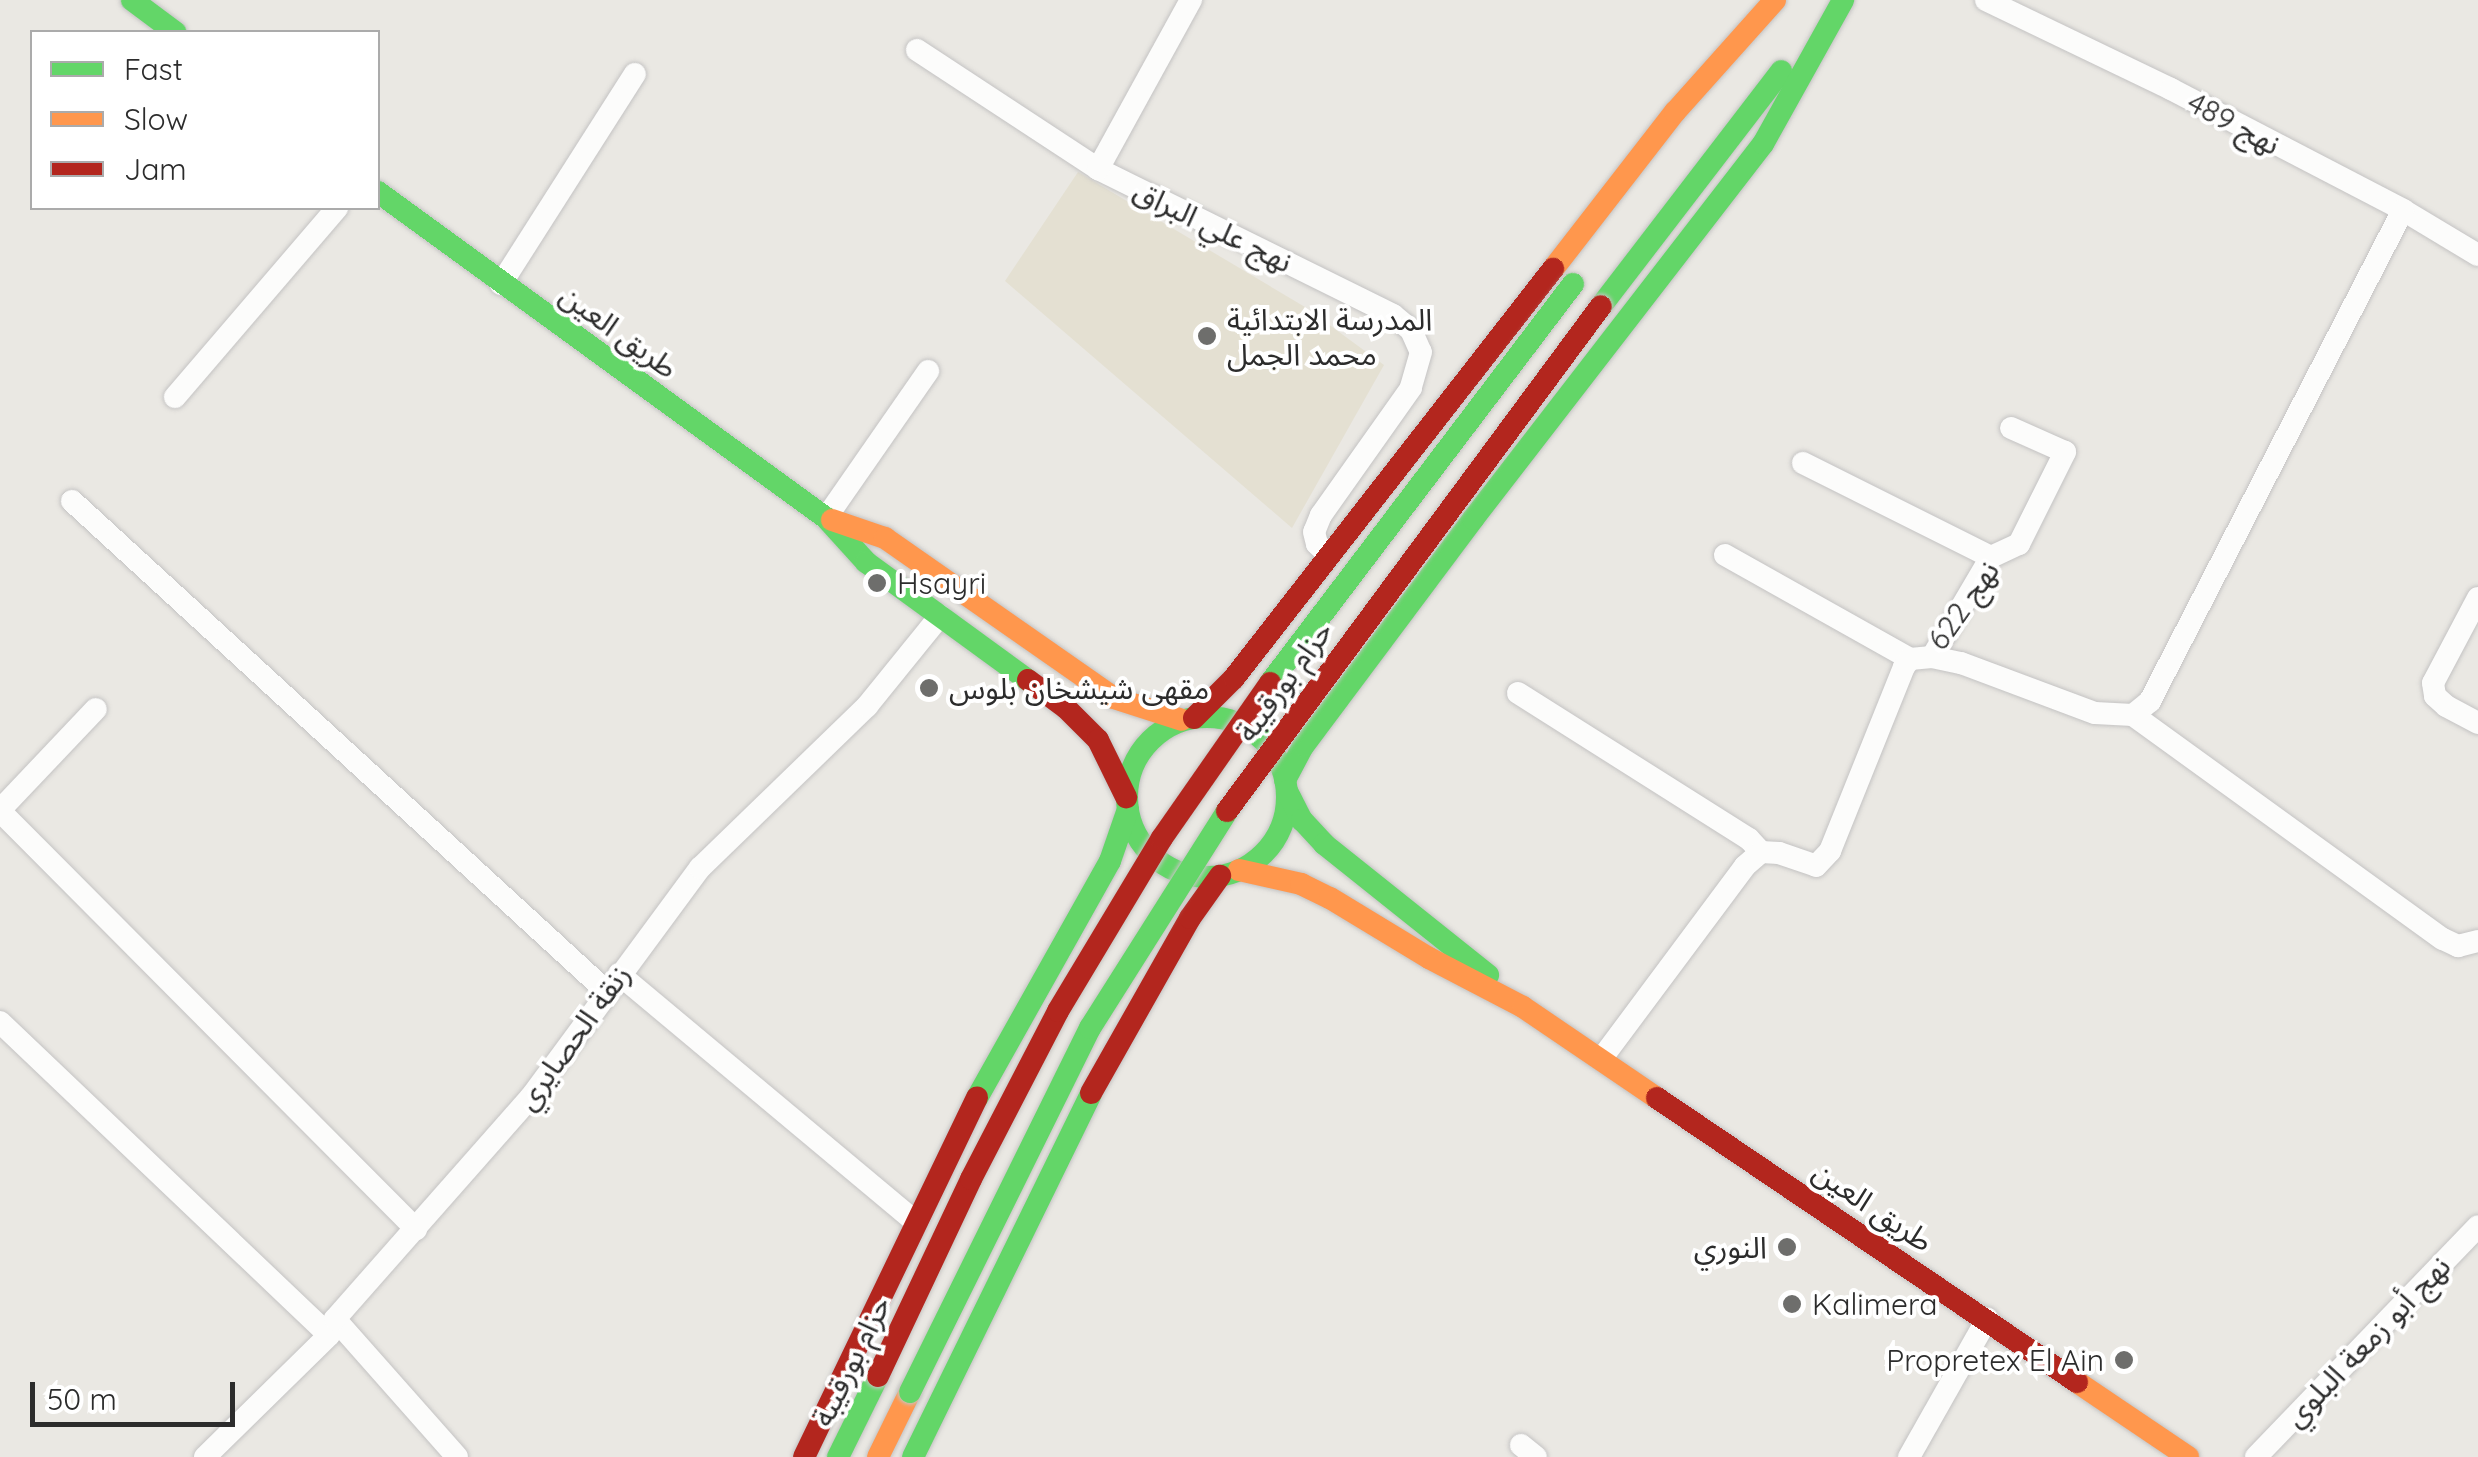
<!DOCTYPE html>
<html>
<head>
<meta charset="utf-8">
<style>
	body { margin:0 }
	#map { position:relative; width:2478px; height:1457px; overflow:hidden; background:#eae8e3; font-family:Quicksand,"Noto Sans Arabic",sans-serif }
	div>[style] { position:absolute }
	.education>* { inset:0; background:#e4e0d2 }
	.roads { filter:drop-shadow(0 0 2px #c4c3c3) drop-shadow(0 0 2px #c4c3c3) }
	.street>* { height:22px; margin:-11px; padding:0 11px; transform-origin:11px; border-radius:11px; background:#fcfcfb }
	.fast>* { height:22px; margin:-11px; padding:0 11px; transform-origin:11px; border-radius:11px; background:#63d668 }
	.fast>.ring { margin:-11px; padding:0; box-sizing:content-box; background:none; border:22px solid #63d668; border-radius:50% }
	.slow>* { height:22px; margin:-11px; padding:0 11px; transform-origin:11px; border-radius:11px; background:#ff974d }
	.jam>* { height:22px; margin:-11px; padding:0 11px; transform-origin:11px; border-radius:11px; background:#b3261e }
	.bridges { filter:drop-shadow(0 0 2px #c6c5c2) drop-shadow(0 0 2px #c6c5c2) }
	.fast-bridge>* { height:22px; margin:-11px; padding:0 11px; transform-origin:11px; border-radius:11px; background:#63d668 }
	.jam-bridge>* { height:22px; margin:-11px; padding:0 11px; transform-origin:11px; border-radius:11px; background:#b3261e }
	.dots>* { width:28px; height:28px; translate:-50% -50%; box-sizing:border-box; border:5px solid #fff; border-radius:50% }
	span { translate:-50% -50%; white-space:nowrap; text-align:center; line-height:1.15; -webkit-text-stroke:8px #fff; paint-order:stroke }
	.street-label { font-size:30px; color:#2c2c2c }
	.poi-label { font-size:30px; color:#2c2c2c }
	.left { translate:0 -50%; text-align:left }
	.right { translate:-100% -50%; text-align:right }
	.legend { position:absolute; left:30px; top:30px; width:350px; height:180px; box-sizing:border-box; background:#fff; border:2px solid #ababab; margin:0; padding:12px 18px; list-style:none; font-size:30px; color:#2c2c2c }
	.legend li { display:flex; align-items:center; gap:20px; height:50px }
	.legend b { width:50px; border:2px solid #ababab }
	.scale { position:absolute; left:30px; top:1382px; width:205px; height:45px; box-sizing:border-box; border:5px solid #2c2c2c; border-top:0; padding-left:12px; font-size:30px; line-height:35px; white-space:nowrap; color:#2c2c2c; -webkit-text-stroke:8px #fff; paint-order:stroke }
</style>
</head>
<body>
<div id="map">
	<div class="education">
		<i style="clip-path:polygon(1078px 172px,1305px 307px,1384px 365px,1292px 528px,1005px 281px)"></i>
	</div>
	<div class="roads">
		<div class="street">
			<i style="left:1986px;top:0;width:205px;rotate:25.7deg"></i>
			<i style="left:2171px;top:89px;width:262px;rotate:27.5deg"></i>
			<i style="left:2403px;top:210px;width:87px;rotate:31deg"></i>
			<i style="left:917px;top:50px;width:217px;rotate:33.3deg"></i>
			<i style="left:1098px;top:169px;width:329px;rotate:26.3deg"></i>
			<i style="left:1393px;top:315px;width:23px;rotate:40deg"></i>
			<i style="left:1411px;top:330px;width:24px;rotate:66deg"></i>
			<i style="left:1421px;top:352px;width:37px;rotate:106deg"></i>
			<i style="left:1411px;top:388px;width:156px;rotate:125.3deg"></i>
			<i style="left:1321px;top:515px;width:18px;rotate:112deg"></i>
			<i style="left:1314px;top:532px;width:12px;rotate:76deg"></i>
			<i style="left:1317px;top:544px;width:16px;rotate:43deg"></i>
			<i style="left:1098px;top:169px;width:193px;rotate:-61.2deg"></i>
			<i style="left:501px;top:284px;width:249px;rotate:-57.5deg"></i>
			<i style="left:175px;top:397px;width:249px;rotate:-49.4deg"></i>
			<i style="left:1803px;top:463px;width:210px;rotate:26.6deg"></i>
			<i style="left:72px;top:501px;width:726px;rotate:42.54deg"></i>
			<i style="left:826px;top:518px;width:179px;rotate:-55.2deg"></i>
			<i style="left:1725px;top:555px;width:212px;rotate:29.3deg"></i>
			<i style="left:2478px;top:598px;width:96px;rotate:117.9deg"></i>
			<i style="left:2433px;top:683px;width:13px;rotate:81deg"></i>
			<i style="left:2435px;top:696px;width:15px;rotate:42deg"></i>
			<i style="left:2446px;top:706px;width:36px;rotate:28deg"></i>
			<i style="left:1932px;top:657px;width:30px;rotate:12deg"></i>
			<i style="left:1961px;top:663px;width:143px;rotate:20.5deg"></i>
			<i style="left:2095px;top:713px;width:38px;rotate:3deg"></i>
			<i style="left:2133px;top:715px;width:22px;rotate:-39deg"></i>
			<i style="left:2150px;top:701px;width:552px;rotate:-62.74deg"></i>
			<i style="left:1518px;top:693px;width:273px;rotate:32.3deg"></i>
			<i style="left:1749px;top:839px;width:18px;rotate:47deg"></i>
			<i style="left:2133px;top:715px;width:382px;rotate:35.9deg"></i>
			<i style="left:2443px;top:939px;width:17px;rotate:25deg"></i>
			<i style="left:2458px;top:946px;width:21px;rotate:-14deg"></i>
			<i style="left:0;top:810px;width:139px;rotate:-46.5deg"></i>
			<i style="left:0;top:811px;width:590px;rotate:45.14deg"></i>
			<i style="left:619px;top:974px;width:387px;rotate:39.9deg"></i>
			<i style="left:0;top:1022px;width:454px;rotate:43.6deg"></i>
			<i style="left:1602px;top:1058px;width:239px;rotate:-53.3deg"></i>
			<i style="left:1745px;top:866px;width:21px;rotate:-41deg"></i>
			<i style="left:1761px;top:852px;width:18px;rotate:3deg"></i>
			<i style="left:1779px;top:853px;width:39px;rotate:19deg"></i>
			<i style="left:1816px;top:866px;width:21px;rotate:-47deg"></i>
			<i style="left:1830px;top:851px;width:198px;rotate:-68.1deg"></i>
			<i style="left:1904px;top:667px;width:10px;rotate:-53deg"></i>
			<i style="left:1910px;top:659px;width:22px;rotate:-5deg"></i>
			<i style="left:1932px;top:657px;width:116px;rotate:-59.5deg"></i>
			<i style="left:1991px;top:557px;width:31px;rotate:-25deg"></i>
			<i style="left:2019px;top:544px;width:103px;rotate:-63.4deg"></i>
			<i style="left:2065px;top:452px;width:59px;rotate:-156deg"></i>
			<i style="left:335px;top:1319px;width:184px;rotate:48.5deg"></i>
			<i style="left:1521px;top:1445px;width:19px;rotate:39deg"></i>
			<i style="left:205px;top:1457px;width:174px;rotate:-44.5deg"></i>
			<i style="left:329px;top:1335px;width:17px;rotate:-69deg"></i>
			<i style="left:335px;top:1319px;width:296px;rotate:-48.6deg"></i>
			<i style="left:531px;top:1097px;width:285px;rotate:-53.6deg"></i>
			<i style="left:700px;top:868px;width:233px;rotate:-44.1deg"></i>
			<i style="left:867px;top:706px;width:116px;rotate:-51deg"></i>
			<i style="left:1909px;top:1457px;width:159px;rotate:-60.5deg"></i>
			<i style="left:2256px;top:1457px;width:320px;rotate:-46.1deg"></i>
		</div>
		<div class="fast">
			<i style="left:132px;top:0;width:54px;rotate:36.7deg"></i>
			<i style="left:378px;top:192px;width:554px;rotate:36.04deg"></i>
			<i style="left:826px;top:518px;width:59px;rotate:47.7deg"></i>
			<i style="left:866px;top:562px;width:200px;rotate:36.1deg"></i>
			<i style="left:1601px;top:306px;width:296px;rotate:-52.5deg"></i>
			<i class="ring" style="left:1127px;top:717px;width:138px;height:138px"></i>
			<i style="left:1285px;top:780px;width:40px;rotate:-62deg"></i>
			<i style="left:1304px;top:745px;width:282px;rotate:-53.2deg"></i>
			<i style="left:1473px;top:519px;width:474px;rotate:-52.3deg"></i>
			<i style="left:1763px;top:144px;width:165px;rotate:-60.9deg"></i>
			<i style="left:1287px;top:791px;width:33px;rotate:63deg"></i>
			<i style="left:1302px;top:820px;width:33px;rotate:47deg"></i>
			<i style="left:1324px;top:844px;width:210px;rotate:38.6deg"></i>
			<i style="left:977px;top:1098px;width:272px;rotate:-60.7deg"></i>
			<i style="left:1110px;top:861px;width:55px;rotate:-70.9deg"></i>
			<i style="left:838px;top:1457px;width:90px;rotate:-63.7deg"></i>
			<i style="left:913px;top:1457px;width:405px;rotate:-63.9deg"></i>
		</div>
		<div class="slow">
			<i style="left:1553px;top:269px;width:199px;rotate:-52.2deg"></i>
			<i style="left:1675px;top:112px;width:150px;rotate:-48.2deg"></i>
			<i style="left:832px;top:520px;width:56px;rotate:18.8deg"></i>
			<i style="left:885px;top:538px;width:279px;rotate:34.9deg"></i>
			<i style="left:1114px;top:698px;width:71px;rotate:17.9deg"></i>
			<i style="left:1239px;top:870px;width:64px;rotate:12.7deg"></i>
			<i style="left:1301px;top:884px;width:32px;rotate:26deg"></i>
			<i style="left:1330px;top:898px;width:116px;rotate:31.2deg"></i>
			<i style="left:1429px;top:958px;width:106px;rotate:27.5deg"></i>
			<i style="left:1523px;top:1007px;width:162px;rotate:34.2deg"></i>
			<i style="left:2077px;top:1382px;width:134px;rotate:34deg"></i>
			<i style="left:878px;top:1457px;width:72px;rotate:-63.8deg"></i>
		</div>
		<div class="jam">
			<i style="left:1028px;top:680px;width:47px;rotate:36.4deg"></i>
			<i style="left:1066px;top:708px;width:45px;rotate:45deg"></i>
			<i style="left:1098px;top:740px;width:64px;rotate:63.8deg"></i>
			<i style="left:1194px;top:718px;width:57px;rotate:-45deg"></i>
			<i style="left:1234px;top:678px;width:519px;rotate:-52.05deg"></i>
			<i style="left:1091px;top:1093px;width:201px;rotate:-60.5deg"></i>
			<i style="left:1190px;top:918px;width:52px;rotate:-54.5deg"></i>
			<i style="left:1657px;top:1098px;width:507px;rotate:34.07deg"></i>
			<i style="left:804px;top:1457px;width:399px;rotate:-64.3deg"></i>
		</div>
	</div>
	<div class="bridges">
		<div class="fast-bridge">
			<i style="left:1270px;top:683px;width:501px;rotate:-52.79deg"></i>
			<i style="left:910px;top:1392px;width:406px;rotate:-63.7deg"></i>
			<i style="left:1090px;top:1028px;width:257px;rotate:-57.7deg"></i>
		</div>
		<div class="jam-bridge">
			<i style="left:1227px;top:811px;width:628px;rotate:-53.48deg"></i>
			<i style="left:878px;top:1376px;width:218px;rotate:-64.7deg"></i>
			<i style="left:971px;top:1179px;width:189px;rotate:-62.6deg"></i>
			<i style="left:1058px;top:1011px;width:202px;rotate:-59deg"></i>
			<i style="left:1162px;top:838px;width:189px;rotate:-55.1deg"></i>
		</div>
	</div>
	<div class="dots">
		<i style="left:1207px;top:336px;background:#6e6e6c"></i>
		<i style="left:877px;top:583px;background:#6e6e6c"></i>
		<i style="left:929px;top:688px;background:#6e6e6c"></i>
		<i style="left:1787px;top:1247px;background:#6e6e6c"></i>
		<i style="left:1792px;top:1304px;background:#6e6e6c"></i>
		<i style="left:2124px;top:1360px;background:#6e6e6c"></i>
	</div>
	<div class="street-label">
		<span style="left:2234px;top:123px;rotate:28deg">نهج 489</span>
		<span style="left:1213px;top:226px;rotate:26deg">نهج علي البراق</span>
		<span style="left:619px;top:331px;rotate:36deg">طريق العين</span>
		<span style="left:1963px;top:605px;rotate:-55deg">نهج 622</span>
		<span style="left:1284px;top:681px;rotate:-54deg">حزام بورقيبة</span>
		<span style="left:573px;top:1037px;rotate:-54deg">زنقة الحصايري</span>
		<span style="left:1873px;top:1206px;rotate:34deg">طريق العين</span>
		<span style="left:2367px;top:1341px;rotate:-46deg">نهج أبو زمعة البلوي</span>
		<span style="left:851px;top:1361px;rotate:-64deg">حزام بورقيبة</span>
	</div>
	<div class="poi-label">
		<span class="left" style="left:1227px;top:336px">المدرسة الابتدائية<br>محمد الجمل</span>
		<span class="left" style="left:897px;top:583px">Hsayri</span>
		<span class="left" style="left:949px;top:688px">مقهى شيشخان بلوس</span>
		<span class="right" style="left:1767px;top:1247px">النوري</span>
		<span class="left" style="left:1812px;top:1304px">Kalimera</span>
		<span class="right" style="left:2104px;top:1360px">Propretex El Ain</span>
	</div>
	<ul class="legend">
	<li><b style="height:12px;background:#63d668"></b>Fast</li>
	<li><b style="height:12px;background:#ff974d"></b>Slow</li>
	<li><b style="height:12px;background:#b3261e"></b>Jam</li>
	</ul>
	<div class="scale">50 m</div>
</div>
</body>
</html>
